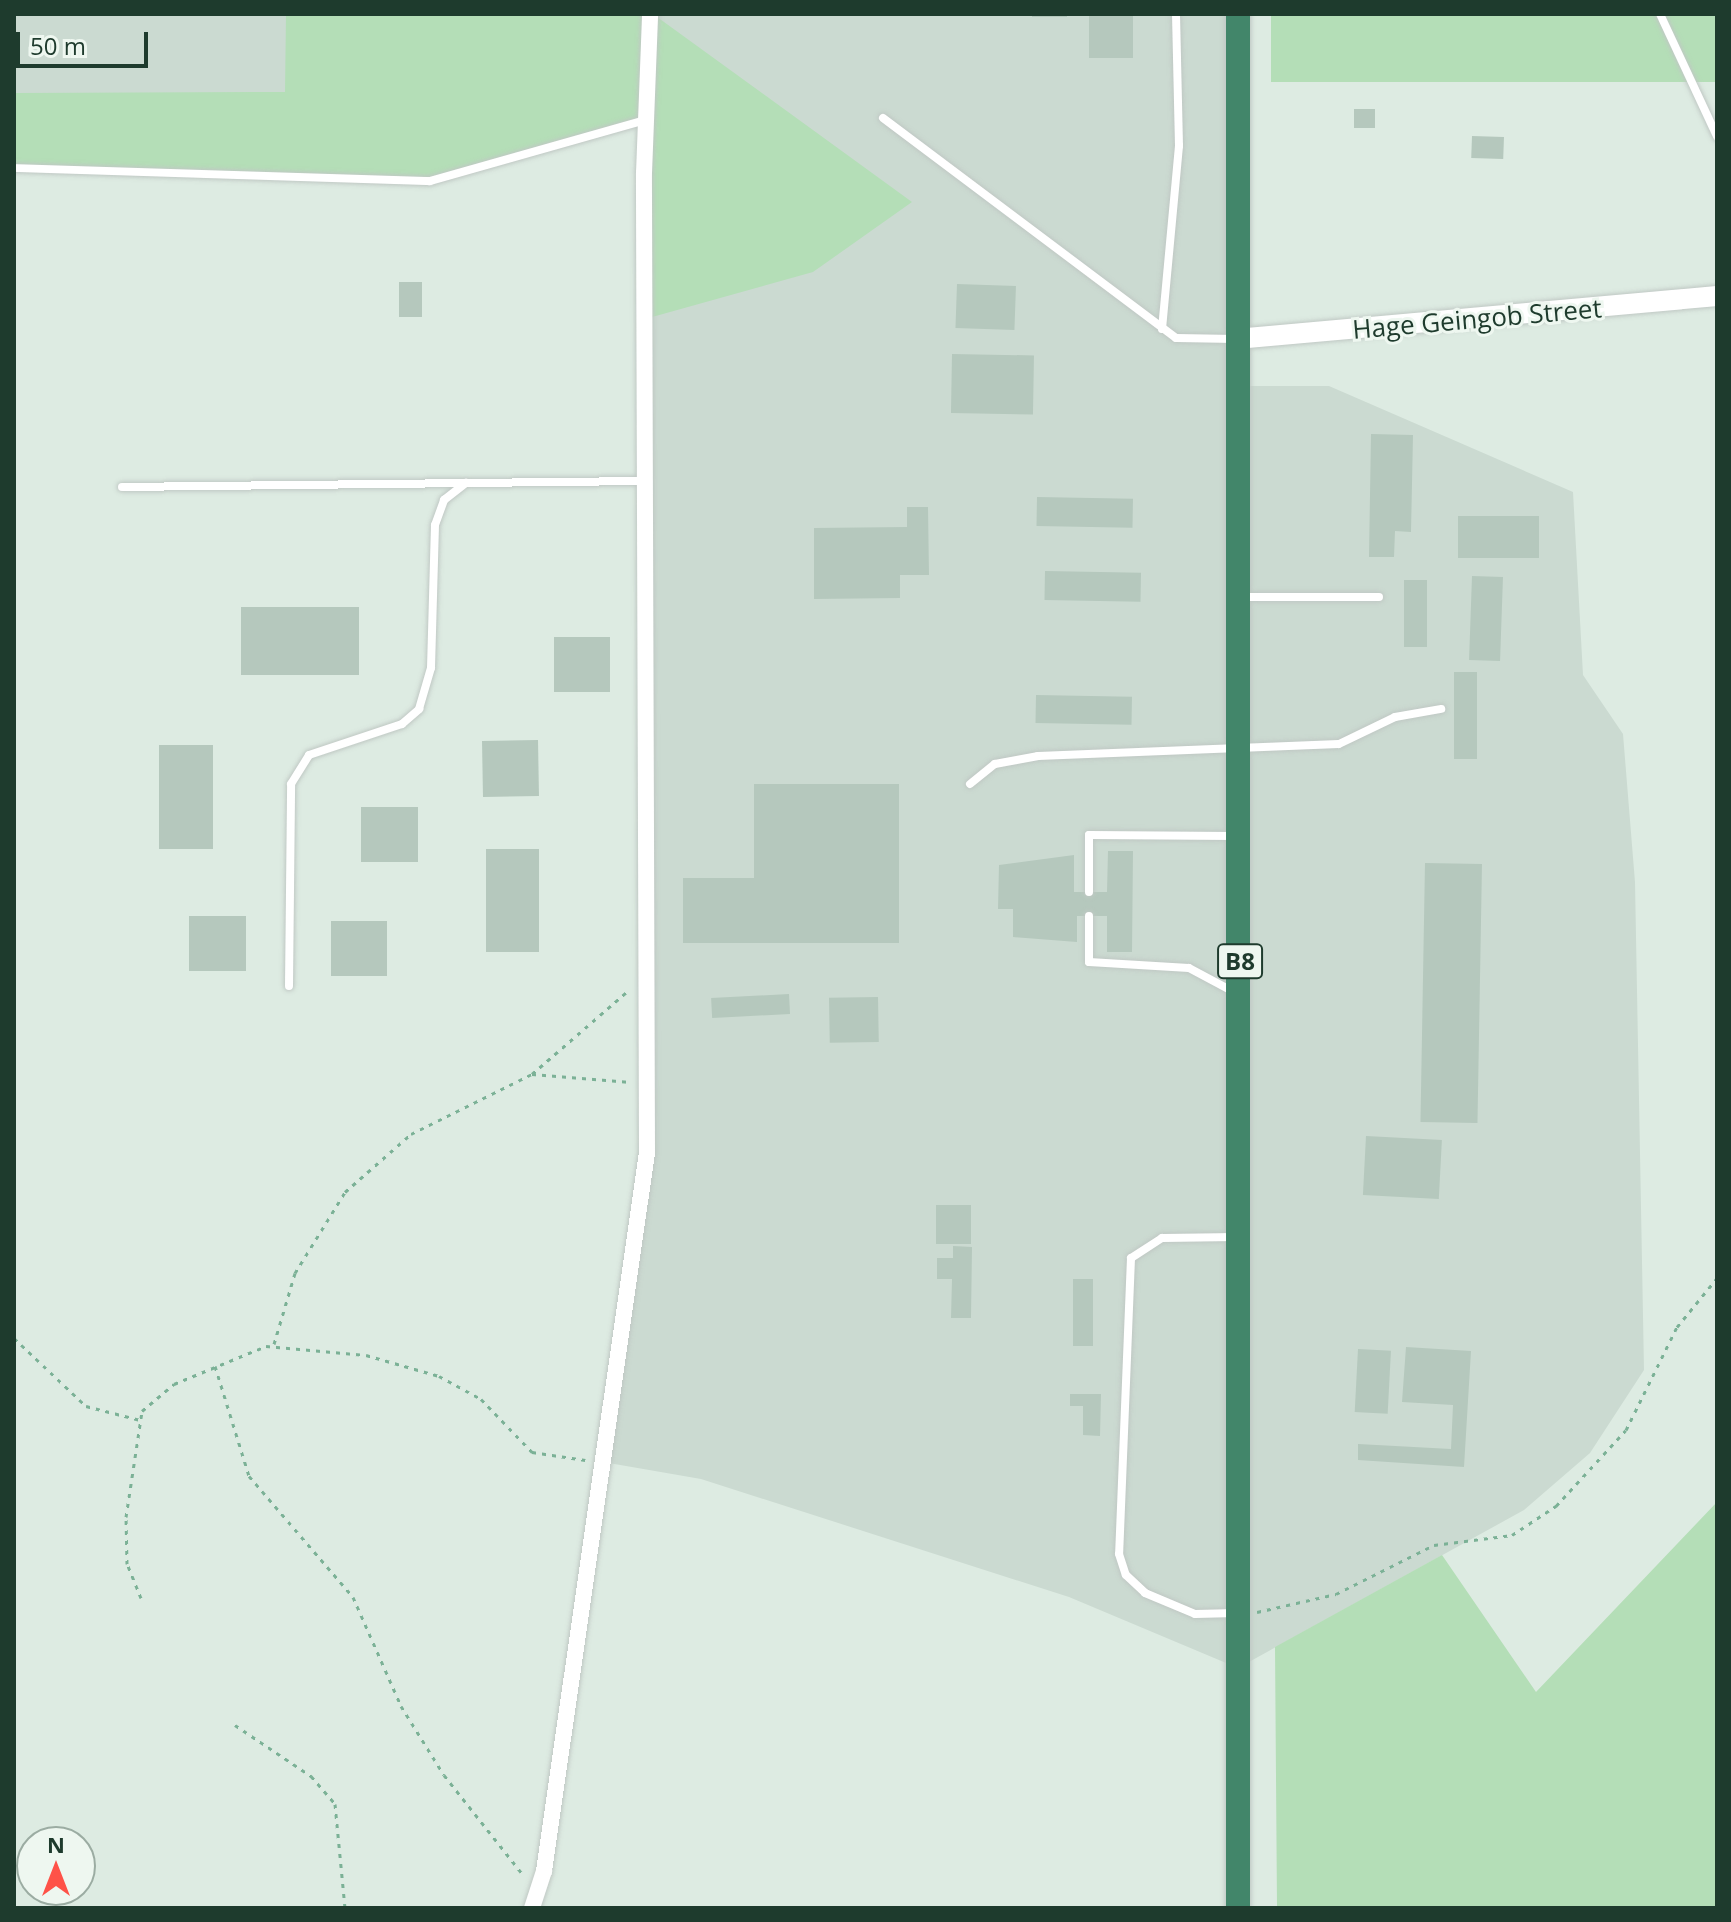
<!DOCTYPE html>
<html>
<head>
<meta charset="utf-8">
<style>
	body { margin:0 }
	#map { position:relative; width:1731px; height:1922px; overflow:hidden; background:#ddebe2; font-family:"Open Sans",sans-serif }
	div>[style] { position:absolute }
	.built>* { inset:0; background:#cbdad1; transform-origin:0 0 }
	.green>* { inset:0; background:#b4deb7; transform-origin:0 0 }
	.building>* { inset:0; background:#b5c8bd; transform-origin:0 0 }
	.path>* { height:3px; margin-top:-1.5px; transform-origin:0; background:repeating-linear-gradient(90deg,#7bb196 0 4px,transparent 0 10px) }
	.roads { filter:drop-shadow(0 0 2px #c0c8c4) drop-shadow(0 0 2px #c0c8c4) }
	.service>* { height:8px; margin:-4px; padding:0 4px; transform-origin:4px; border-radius:4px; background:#fff }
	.minor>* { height:16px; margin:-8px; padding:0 8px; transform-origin:8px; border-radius:8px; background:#fff }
	.tertiary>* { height:20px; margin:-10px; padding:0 10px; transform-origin:10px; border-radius:10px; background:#fff }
	.trunk>* { height:24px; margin:-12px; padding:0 12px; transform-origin:12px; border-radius:12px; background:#42866a }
	span { translate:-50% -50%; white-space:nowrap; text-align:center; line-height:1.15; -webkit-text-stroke:6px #eef7f0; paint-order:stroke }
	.shield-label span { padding:2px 6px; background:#eef7f0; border:2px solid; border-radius:6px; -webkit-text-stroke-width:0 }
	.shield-label { font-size:24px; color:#1e3b2d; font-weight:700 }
	.street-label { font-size:26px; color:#1e3b2d }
	.frame { position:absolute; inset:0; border:16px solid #1e3b2d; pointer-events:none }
	.north { position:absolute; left:16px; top:1826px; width:80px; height:80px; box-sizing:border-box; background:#eef7f0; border:2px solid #9baca2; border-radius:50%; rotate:0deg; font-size:22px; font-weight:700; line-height:32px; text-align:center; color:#1e3b2d }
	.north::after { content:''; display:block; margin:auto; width:28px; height:36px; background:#fe5248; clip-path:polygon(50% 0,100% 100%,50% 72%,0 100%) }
	.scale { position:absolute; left:16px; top:32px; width:132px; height:36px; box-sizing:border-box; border:4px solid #1e3b2d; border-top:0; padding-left:10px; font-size:24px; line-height:28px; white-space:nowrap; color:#1e3b2d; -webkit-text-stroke:6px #eef7f0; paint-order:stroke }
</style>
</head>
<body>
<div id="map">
	<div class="built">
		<i style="left:14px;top:14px;width:272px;height:79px"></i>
		<i style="clip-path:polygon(646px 14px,1238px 14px,1237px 386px,1329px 386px,1573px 492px,1583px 675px,1623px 734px,1635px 882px,1644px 1370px,1590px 1453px,1524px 1510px,1238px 1668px,1069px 1597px,701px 1479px,603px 1462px,647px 1153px)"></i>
	</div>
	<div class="green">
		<i style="clip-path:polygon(286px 14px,653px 14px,912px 202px,813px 272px,645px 319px,646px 120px,430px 181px,14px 168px,14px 93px,285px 92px)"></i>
		<i style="left:1271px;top:14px;width:446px;height:68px"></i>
		<i style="clip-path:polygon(1717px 1502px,1717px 1908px,1277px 1908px,1275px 1647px,1442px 1555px,1536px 1692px)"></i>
	</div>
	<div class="building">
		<i style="left:1032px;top:14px;width:35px;height:3px"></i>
		<i style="left:1089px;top:14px;width:44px;height:44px"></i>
		<i style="left:1354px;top:109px;width:21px;height:19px"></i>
		<i style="left:1472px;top:136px;width:32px;height:22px;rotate:2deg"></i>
		<i style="left:399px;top:282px;width:23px;height:35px"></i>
		<i style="left:957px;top:284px;width:59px;height:44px;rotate:2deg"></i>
		<i style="left:952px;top:354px;width:82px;height:59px;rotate:1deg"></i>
		<i style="clip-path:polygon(1371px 434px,1413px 435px,1411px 532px,1395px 531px,1394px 557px,1369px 557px)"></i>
		<i style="left:1037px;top:497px;width:96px;height:29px;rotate:1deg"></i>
		<i style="clip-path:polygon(907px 507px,928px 507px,929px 575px,900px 575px,900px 598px,814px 599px,814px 528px,907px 527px)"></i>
		<i style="left:1458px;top:516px;width:81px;height:42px"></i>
		<i style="left:1045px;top:571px;width:96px;height:29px;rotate:1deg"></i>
		<i style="left:1472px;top:576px;width:31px;height:84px;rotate:2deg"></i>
		<i style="left:1404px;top:580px;width:23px;height:67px"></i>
		<i style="left:359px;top:607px;width:68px;height:118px;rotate:90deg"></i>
		<i style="left:554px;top:637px;width:56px;height:55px"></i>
		<i style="left:1454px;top:672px;width:23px;height:87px"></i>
		<i style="left:1036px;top:695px;width:96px;height:28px;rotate:1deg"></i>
		<i style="left:538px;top:740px;width:56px;height:56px;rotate:89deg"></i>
		<i style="left:159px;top:745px;width:54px;height:104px"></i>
		<i style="clip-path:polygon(754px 784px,899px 784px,899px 943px,683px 943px,683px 878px,754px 878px)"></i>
		<i style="left:361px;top:807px;width:57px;height:55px"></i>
		<i style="left:486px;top:849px;width:53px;height:103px"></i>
		<i style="clip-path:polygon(1108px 851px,1133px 851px,1132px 952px,1107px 952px,1107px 916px,1077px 916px,1077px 942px,1013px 937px,1013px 909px,998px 909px,999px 865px,1074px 855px,1074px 892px,1107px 892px)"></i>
		<i style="left:1425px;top:863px;width:57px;height:259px;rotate:1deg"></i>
		<i style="left:246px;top:916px;width:55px;height:57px;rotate:90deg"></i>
		<i style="left:331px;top:921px;width:56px;height:55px"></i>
		<i style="left:789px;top:994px;width:20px;height:78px;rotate:87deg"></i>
		<i style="left:878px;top:997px;width:45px;height:49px;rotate:89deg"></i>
		<i style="left:1366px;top:1136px;width:76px;height:59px;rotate:3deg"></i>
		<i style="left:936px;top:1205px;width:35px;height:39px"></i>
		<i style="clip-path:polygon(953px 1246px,972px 1247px,971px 1318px,951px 1318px,952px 1279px,937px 1279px,937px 1258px,953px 1258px)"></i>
		<i style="left:1073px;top:1279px;width:20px;height:67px"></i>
		<i style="clip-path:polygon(1406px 1347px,1471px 1351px,1464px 1467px,1358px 1460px,1358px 1444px,1451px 1449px,1453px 1405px,1402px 1402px)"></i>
		<i style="left:1358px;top:1349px;width:33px;height:63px;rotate:3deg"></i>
		<i style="clip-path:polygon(1070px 1394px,1101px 1394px,1100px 1436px,1083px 1435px,1083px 1406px,1070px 1406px)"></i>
	</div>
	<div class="path">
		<i style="left:532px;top:1074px;width:128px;rotate:-40.9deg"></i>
		<i style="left:14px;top:1338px;width:99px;rotate:43.4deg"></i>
		<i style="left:86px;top:1406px;width:56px;rotate:14.5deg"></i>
		<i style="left:274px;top:1344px;width:74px;rotate:-73.5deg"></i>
		<i style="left:295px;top:1273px;width:95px;rotate:-58.3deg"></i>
		<i style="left:345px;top:1192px;width:88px;rotate:-41.3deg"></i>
		<i style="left:411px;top:1134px;width:135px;rotate:-26.4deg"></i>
		<i style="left:532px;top:1074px;width:99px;rotate:4.6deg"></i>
		<i style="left:215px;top:1366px;width:115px;rotate:72.8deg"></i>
		<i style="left:249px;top:1476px;width:160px;rotate:49.3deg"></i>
		<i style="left:353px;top:1597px;width:119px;rotate:66.2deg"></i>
		<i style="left:401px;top:1706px;width:81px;rotate:58.1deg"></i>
		<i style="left:444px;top:1775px;width:129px;rotate:51.6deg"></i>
		<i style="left:141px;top:1598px;width:37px;rotate:-112deg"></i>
		<i style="left:127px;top:1564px;width:47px;rotate:-91.2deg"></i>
		<i style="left:126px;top:1517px;width:107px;rotate:-81.4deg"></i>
		<i style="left:142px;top:1411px;width:42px;rotate:-40.2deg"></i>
		<i style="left:174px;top:1384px;width:100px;rotate:-22.4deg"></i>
		<i style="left:266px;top:1346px;width:100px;rotate:5.1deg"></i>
		<i style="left:366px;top:1355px;width:76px;rotate:16deg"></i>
		<i style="left:439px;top:1376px;width:48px;rotate:28.7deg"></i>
		<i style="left:481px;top:1399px;width:74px;rotate:46.1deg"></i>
		<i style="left:532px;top:1452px;width:54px;rotate:8.6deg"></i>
		<i style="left:1257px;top:1612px;width:81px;rotate:-12.8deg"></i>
		<i style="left:1336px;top:1594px;width:110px;rotate:-26.6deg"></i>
		<i style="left:1434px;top:1545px;width:79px;rotate:-7.3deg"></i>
		<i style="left:1512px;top:1535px;width:53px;rotate:-33.4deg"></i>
		<i style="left:1556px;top:1506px;width:103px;rotate:-47.4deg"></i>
		<i style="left:1626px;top:1430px;width:115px;rotate:-63.7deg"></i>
		<i style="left:1677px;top:1327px;width:63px;rotate:-50.8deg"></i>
		<i style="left:235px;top:1725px;width:92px;rotate:33.9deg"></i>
		<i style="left:311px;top:1776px;width:37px;rotate:49deg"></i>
		<i style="left:335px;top:1804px;width:104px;rotate:84.5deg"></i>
	</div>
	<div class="roads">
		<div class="service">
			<i style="left:1660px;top:14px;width:135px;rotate:65deg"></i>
			<i style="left:883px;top:118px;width:366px;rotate:36.9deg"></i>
			<i style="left:1176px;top:338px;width:60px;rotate:1deg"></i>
			<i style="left:14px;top:168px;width:416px;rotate:1.8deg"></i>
			<i style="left:430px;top:181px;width:224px;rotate:-15.8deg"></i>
			<i style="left:1162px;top:329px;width:184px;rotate:-84.7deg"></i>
			<i style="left:1179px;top:146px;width:132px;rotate:-91.3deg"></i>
			<i style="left:122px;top:487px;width:522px;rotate:-0.66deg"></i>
			<i style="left:1242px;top:597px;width:137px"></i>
			<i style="left:970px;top:784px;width:32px;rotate:-39deg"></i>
			<i style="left:995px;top:764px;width:44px;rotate:-10.5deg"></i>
			<i style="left:1038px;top:756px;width:301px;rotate:-2.3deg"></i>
			<i style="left:1339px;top:744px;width:62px;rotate:-25.7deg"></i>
			<i style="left:1395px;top:717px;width:47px;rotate:-9.9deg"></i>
			<i style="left:1089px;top:892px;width:57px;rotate:-90deg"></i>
			<i style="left:1089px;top:835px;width:145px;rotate:0.4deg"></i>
			<i style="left:1089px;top:916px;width:46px;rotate:90deg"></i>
			<i style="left:1089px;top:962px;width:100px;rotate:3.4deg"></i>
			<i style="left:1189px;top:968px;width:51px;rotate:28.1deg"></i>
			<i style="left:289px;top:986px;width:202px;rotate:-89.4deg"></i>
			<i style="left:291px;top:784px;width:34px;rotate:-58deg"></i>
			<i style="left:309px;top:755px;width:98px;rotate:-18.4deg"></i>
			<i style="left:402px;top:724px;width:23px;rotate:-41deg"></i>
			<i style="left:419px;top:709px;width:43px;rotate:-73.7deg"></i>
			<i style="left:431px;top:668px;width:143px;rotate:-88.4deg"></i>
			<i style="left:435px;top:525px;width:27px;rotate:-70deg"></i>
			<i style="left:444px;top:500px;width:28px;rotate:-38deg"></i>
			<i style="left:1237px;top:1237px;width:75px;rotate:179.2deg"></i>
			<i style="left:1162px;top:1238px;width:37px;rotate:147deg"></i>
			<i style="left:1131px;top:1258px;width:296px;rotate:92.3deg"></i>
			<i style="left:1119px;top:1554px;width:22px;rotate:72deg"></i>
			<i style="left:1126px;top:1575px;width:26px;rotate:43deg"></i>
			<i style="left:1145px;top:1593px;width:54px;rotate:22.8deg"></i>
			<i style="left:1195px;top:1614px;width:42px;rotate:-1.4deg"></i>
		</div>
		<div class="minor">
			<i style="left:532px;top:1908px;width:39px;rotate:-72deg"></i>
			<i style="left:544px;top:1871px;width:725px;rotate:-81.84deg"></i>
			<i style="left:647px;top:1153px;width:980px;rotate:-90.18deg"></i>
			<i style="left:644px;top:173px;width:159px;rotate:-87.8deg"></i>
		</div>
		<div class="tertiary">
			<i style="left:1236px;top:339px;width:483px;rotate:-5.1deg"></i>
		</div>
		<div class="trunk">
			<i style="left:1238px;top:14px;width:1894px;rotate:90deg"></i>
		</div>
	</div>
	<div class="shield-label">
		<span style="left:1240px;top:961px">B8</span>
	</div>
	<div class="street-label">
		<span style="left:1477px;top:319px;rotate:-5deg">Hage Geingob Street</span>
	</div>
	<div class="frame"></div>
	<div class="north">N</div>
	<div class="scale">50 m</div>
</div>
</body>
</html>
